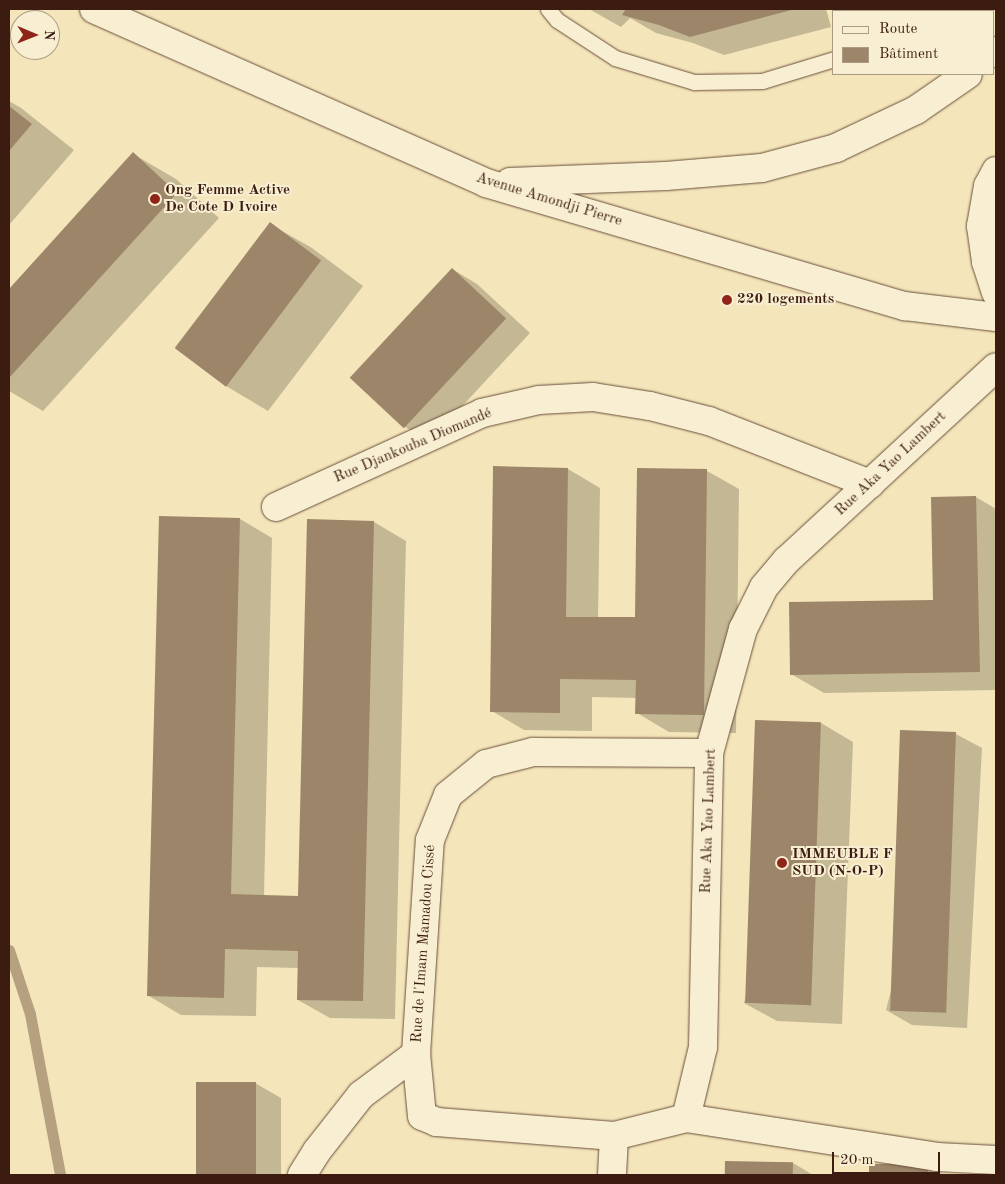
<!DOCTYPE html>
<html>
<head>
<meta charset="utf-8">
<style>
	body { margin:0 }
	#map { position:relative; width:1005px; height:1184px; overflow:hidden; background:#f4e5ba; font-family:"Old Standard TT",serif }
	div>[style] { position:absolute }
	.shadow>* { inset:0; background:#0003 }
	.stream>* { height:11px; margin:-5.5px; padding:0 5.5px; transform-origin:5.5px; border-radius:5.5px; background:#b5a180 }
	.building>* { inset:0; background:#9c8568; transform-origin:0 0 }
	.roads { filter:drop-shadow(0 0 1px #6a4e3a) drop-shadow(0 0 1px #6a4e3a) }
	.service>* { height:15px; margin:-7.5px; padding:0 7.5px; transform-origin:7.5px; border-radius:7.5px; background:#f8eed2 }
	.minor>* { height:28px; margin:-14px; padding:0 14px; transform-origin:14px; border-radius:14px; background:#f8eed2 }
	.tertiary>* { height:28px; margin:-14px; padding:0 14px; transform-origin:14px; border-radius:14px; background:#f8eed2 }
	.dots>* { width:14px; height:14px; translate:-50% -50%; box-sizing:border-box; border:2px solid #f8eed2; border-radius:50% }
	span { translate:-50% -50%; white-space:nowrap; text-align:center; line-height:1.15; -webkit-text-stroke:4px #f8eed2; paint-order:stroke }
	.poi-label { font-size:15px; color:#3c1c10; font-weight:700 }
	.left { translate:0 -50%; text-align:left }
	.street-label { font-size:15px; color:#3c1c10 }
	.frame { position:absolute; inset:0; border:10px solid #3c1c10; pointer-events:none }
	.legend { position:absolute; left:832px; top:10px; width:162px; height:65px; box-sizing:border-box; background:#f8eed2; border:1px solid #ad9a84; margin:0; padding:6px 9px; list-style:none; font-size:15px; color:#3c1c10 }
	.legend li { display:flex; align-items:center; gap:10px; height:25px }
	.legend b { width:25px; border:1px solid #ad9a84 }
	.north { position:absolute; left:10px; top:10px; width:50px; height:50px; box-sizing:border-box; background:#f8eed2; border:1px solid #ad9a84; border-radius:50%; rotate:91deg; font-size:14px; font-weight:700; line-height:20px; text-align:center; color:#3c1c10 }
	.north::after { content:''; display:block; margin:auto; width:18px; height:22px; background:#8f2418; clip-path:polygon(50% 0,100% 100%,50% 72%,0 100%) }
	.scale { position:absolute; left:832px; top:1152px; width:108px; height:22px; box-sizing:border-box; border:2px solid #3c1c10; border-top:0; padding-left:6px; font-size:15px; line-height:18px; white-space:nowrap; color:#3c1c10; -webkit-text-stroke:4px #f8eed2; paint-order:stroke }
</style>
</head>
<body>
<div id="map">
	<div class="shadow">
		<i style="clip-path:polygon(589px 9px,826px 9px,831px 27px,724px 55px,693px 43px,656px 33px,630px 18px,621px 27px)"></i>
		<i style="clip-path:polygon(9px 101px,21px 108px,74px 150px,9px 225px)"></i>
		<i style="clip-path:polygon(133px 154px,176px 179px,219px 218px,43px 411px,9px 391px,9px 291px)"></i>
		<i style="clip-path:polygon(270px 224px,312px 248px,363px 286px,268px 411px,226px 386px,175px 347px)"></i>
		<i style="clip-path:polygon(452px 269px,477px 284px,530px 333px,430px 441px,405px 427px)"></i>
		<i style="clip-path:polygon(568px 469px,600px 488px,598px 618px,636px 618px,707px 471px,739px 489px,736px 733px,669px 732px,637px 713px,637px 698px,592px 697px,592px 731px,524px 730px,492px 711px)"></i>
		<i style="clip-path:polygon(976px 497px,996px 509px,996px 690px,824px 693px,791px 674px,934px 601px,932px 498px)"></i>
		<i style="clip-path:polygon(240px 519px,272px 538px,264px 896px,299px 897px,374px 522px,406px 541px,395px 1019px,330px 1018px,298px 1000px,299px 968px,257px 967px,256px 1016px,181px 1015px,149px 996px)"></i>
		<i style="clip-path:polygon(821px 723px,853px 742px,842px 1024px,777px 1021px,744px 1003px)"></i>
		<i style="clip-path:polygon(956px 734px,982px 748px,967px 1028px,912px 1025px,886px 1010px)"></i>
		<i style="clip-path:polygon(197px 1083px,255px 1083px,281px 1098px,281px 1175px,196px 1175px)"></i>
		<i style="clip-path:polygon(726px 1162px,793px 1163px,813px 1175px,726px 1175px)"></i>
		<i style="clip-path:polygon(870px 1165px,927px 1166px,944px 1175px,870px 1175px)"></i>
	</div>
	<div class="stream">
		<i style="left:9px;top:950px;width:67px;rotate:71.8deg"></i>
		<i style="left:30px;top:1014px;width:164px;rotate:79.4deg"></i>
	</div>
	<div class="building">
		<i style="clip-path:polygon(626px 9px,795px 9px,690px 37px,659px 25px,622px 15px)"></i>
		<i style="clip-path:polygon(9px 106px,32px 124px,9px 151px)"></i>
		<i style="clip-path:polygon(133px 152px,177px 193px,9px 378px,9px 289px)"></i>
		<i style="left:270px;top:222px;width:64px;height:158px;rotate:37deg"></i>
		<i style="left:452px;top:268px;width:74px;height:150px;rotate:43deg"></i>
		<i style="clip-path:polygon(493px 466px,568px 468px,566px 617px,635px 617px,637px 468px,707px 469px,704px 715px,635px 714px,636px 680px,560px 679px,560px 713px,490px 712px)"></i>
		<i style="clip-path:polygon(976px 496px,980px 672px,790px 675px,789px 602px,933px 600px,931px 497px)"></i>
		<i style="clip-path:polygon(159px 516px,240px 518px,231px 894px,298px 896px,307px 519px,374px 521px,363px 1001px,297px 1000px,298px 951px,225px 949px,224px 998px,147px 996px)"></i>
		<i style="left:755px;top:720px;width:66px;height:283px;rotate:2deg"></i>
		<i style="left:900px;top:730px;width:56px;height:281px;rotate:2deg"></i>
		<i style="left:196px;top:1082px;width:60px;height:93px"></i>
		<i style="left:725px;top:1161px;width:68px;height:14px;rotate:1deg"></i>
		<i style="left:869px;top:1164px;width:59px;height:11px"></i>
	</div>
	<div class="roads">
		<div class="service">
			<i style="left:548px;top:9px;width:14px;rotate:51deg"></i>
			<i style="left:557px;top:20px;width:69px;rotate:33.2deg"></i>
			<i style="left:615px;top:58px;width:83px;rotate:16.9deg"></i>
			<i style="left:694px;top:82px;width:68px;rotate:-0.8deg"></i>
			<i style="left:762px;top:81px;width:75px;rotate:-17deg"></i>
			<i style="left:919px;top:11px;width:4px;rotate:-34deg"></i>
		</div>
		<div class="minor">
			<i style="left:276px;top:507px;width:226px;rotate:-24.5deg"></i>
			<i style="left:482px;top:413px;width:58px;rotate:-12.8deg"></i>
			<i style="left:539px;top:400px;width:54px;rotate:-3.2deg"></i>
			<i style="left:593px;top:397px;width:58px;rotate:9deg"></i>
			<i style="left:650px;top:406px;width:61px;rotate:14.3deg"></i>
			<i style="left:709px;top:421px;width:173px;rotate:21.4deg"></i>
			<i style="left:686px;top:1118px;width:254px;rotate:8.8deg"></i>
			<i style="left:937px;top:1157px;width:59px;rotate:2.9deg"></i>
			<i style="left:614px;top:1136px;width:178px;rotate:-175.5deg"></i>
			<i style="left:437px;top:1122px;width:16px;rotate:-158deg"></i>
			<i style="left:422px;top:1116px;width:62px;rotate:-95.5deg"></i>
			<i style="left:416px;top:1054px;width:214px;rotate:-86.3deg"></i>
			<i style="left:430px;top:840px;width:48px;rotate:-68.2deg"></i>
			<i style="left:448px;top:795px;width:49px;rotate:-39.2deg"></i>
			<i style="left:486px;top:764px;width:49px;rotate:-14.3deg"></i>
			<i style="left:533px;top:752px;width:176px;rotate:0.3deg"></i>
			<i style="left:302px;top:1175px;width:28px;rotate:-58deg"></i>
			<i style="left:317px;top:1151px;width:71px;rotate:-51.8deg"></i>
			<i style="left:361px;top:1095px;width:69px;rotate:-36.7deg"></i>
			<i style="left:612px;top:1175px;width:39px;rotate:-87deg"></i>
			<i style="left:614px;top:1136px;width:74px;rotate:-14deg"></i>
			<i style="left:686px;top:1118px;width:73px;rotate:-76.5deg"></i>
			<i style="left:703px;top:1047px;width:294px;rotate:-88.8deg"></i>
			<i style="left:709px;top:753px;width:129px;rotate:-74.7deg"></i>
			<i style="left:743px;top:629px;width:47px;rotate:-63.4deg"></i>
			<i style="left:764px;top:587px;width:35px;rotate:-50deg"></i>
			<i style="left:787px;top:560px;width:284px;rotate:-42.7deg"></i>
		</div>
		<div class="tertiary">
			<i style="left:94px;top:9px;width:429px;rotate:23.9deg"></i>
			<i style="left:486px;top:183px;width:437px;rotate:16.4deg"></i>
			<i style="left:905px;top:306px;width:92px;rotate:6.9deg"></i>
			<i style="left:994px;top:53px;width:3px;rotate:-45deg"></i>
			<i style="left:996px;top:171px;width:17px;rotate:118deg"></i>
			<i style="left:988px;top:186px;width:41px;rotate:99.9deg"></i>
			<i style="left:981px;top:226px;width:36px;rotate:82deg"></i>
			<i style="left:986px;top:262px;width:32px;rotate:72deg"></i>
			<i style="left:510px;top:182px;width:156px;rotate:-2.2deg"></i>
			<i style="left:666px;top:176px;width:96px;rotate:-4.8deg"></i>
			<i style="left:762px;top:168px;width:77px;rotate:-15.1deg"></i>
			<i style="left:836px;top:148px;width:89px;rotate:-25.4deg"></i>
			<i style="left:916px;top:110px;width:63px;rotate:-34.7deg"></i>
		</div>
	</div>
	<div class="dots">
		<i style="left:155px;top:199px;background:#8f2418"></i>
		<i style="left:727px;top:300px;background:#8f2418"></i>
		<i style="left:782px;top:863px;background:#8f2418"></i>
	</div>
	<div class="poi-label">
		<span class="left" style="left:165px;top:199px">Ong Femme Active<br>De Cote D Ivoire</span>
		<span class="left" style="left:737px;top:300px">220 logements</span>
		<span class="left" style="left:792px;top:863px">IMMEUBLE F<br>SUD (N-O-P)</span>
	</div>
	<div class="street-label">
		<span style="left:549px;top:200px;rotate:17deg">Avenue Amondji Pierre</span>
		<span style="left:413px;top:446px;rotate:-23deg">Rue Djankouba Diomandé</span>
		<span style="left:891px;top:464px;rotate:-43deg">Rue Aka Yao Lambert</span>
		<span style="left:709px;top:821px;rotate:-88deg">Rue Aka Yao Lambert</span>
		<span style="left:424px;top:944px;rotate:-86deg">Rue de l'Imam Mamadou Cissé</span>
	</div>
	<div class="frame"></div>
	<ul class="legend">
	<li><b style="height:6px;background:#f8eed2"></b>Route</li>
	<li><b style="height:14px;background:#9c8568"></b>Bâtiment</li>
	</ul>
	<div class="north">N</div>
	<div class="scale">20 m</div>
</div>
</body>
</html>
